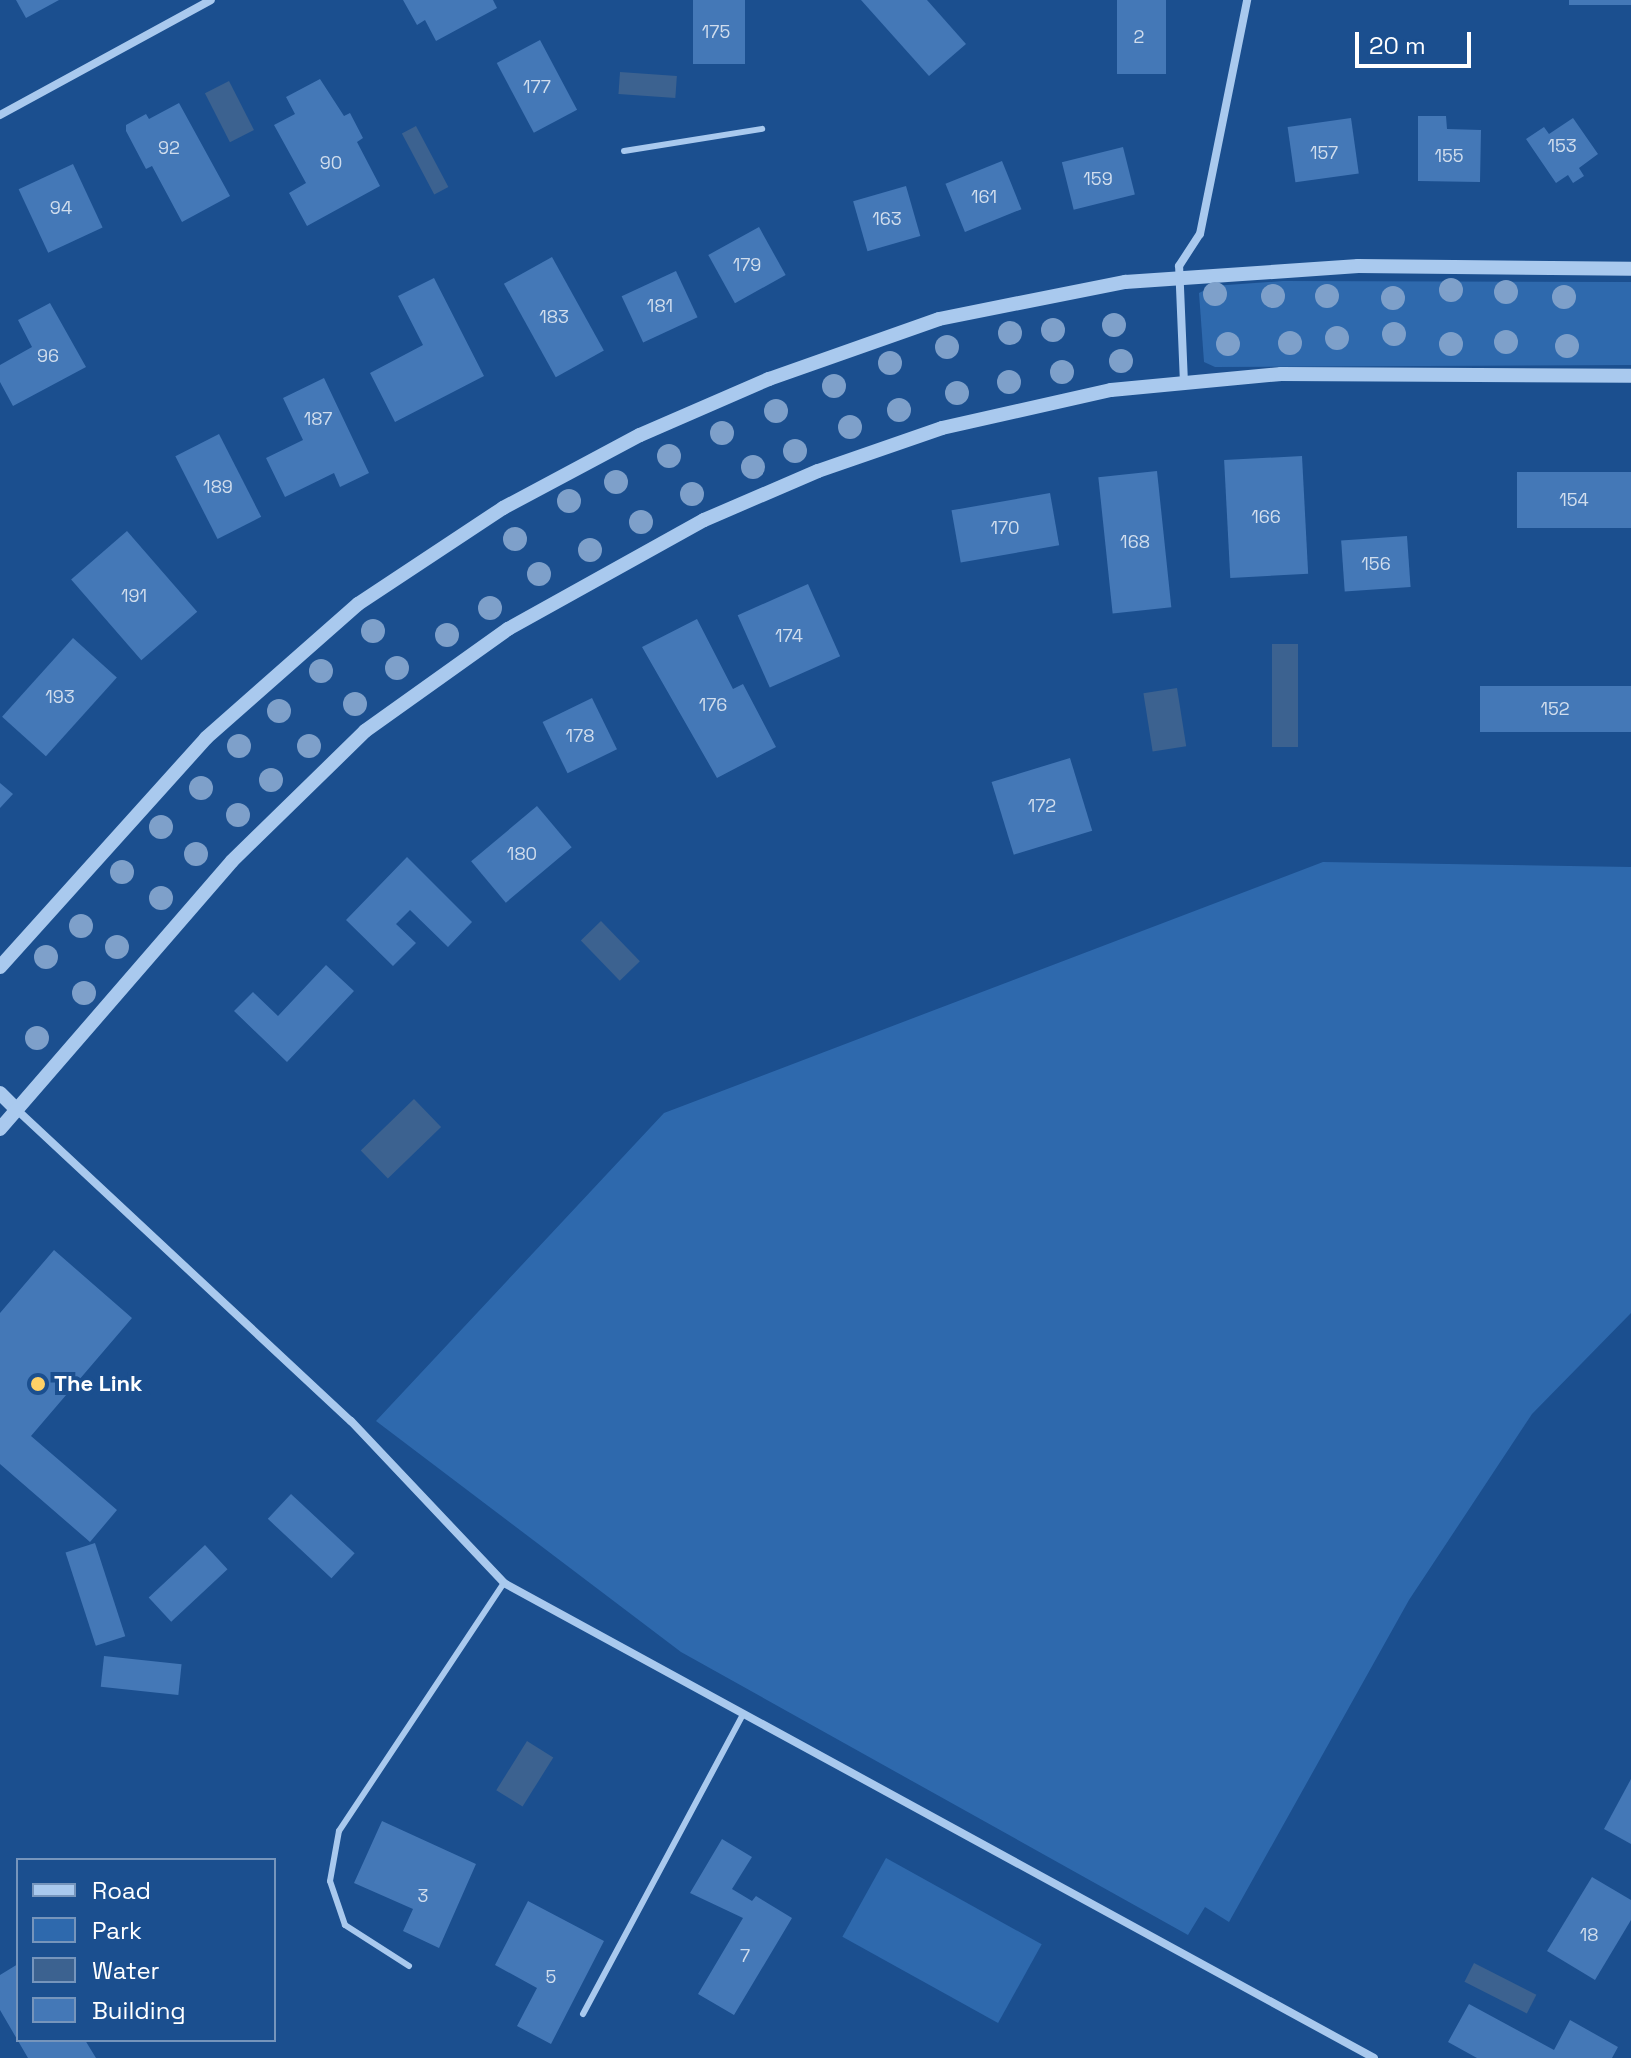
<!DOCTYPE html>
<html>
<head>
<meta charset="utf-8">
<style>
	body { margin:0 }
	#map { position:relative; width:1631px; height:2058px; overflow:hidden; background:#1b4f8f; font-family:"Space Grotesk",sans-serif }
	div>[style] { position:absolute }
	.green>* { inset:0; background:#2e69ad; transform-origin:0 0 }
	.water>* { inset:0; background:#3c6290; transform-origin:0 0 }
	.building>* { inset:0; background:#4478b7; transform-origin:0 0 }
	.service>* { height:6px; margin:-3px; padding:0 3px; transform-origin:3px; border-radius:3px; background:#a9c9ee }
	.minor>* { height:8px; margin:-4px; padding:0 4px; transform-origin:4px; border-radius:4px; background:#a9c9ee }
	.tertiary>* { height:14px; margin:-7px; padding:0 7px; transform-origin:7px; border-radius:7px; background:#a9c9ee }
	.trees>* { width:24px; height:24px; margin:-12px; border-radius:50%; background:#7ea0ca }
	.dots>* { width:22px; height:22px; translate:-50% -50%; box-sizing:border-box; border:4px solid #1b4f8f; border-radius:50% }
	span { translate:-50% -50%; white-space:nowrap; text-align:center; line-height:1.15; -webkit-text-stroke:8px #1b4f8f; paint-order:stroke }
	.number-label { font-size:18px; color:#d0dded }
	.number-label span { -webkit-text-stroke-width:0 }
	.poi-label { font-size:22px; color:#fff; font-weight:700 }
	.left { translate:0 -50%; text-align:left }
	.legend { position:absolute; left:16px; top:1858px; width:260px; height:184px; box-sizing:border-box; background:#1b4f8f; border:2px solid #7695bc; margin:0; padding:10px 14px; list-style:none; font-size:24px; color:#fff }
	.legend li { display:flex; align-items:center; gap:16px; height:40px }
	.legend b { width:40px; border:2px solid #7695bc }
	.scale { position:absolute; left:1355px; top:32px; width:116px; height:36px; box-sizing:border-box; border:4px solid #fff; border-top:0; padding-left:10px; font-size:24px; line-height:28px; white-space:nowrap; color:#fff; -webkit-text-stroke:6px #1b4f8f; paint-order:stroke }
</style>
</head>
<body>
<div id="map">
	<div class="green">
		<i style="clip-path:polygon(1283px 281px,1631px 282px,1631px 365px,1215px 367px,1204px 362px,1199px 293px,1213px 286px)"></i>
		<i style="clip-path:polygon(1323px 862px,1631px 867px,1631px 1313px,1532px 1414px,1409px 1600px,1229px 1922px,1205px 1907px,1188px 1935px,681px 1652px,376px 1421px,664px 1113px)"></i>
		<i style="left:886px;top:1858px;width:178px;height:90px;rotate:29deg"></i>
	</div>
	<div class="water">
		<i style="left:620px;top:72px;width:57px;height:22px;rotate:4deg"></i>
		<i style="left:229px;top:81px;width:55px;height:27px;rotate:63deg"></i>
		<i style="left:416px;top:126px;width:69px;height:16px;rotate:62deg"></i>
		<i style="left:1272px;top:644px;width:26px;height:103px"></i>
		<i style="left:1177px;top:688px;width:59px;height:34px;rotate:81deg"></i>
		<i style="left:601px;top:921px;width:56px;height:28px;rotate:46deg"></i>
		<i style="left:414px;top:1099px;width:39px;height:74px;rotate:46deg"></i>
		<i style="left:527px;top:1741px;width:31px;height:58px;rotate:32deg"></i>
		<i style="left:1474px;top:1963px;width:70px;height:21px;rotate:27deg"></i>
	</div>
	<div class="building">
		<i style="clip-path:polygon(16px 0,59px 0,26px 18px)"></i>
		<i style="clip-path:polygon(403px 0,493px 0,497px 8px,436px 41px,425px 20px,417px 25px)"></i>
		<i style="left:693px;top:0;width:52px;height:64px"></i>
		<i style="clip-path:polygon(861px 0,927px 0,966px 44px,929px 76px)"></i>
		<i style="left:1117px;top:0;width:49px;height:74px"></i>
		<i style="left:1569px;top:0;width:62px;height:5px"></i>
		<i style="left:540px;top:40px;width:79px;height:49px;rotate:62deg"></i>
		<i style="clip-path:polygon(320px 79px,344px 116px,350px 113px,363px 138px,357px 142px,380px 186px,307px 226px,289px 193px,306px 183px,274px 125px,295px 114px,286px 97px)"></i>
		<i style="clip-path:polygon(179px 103px,230px 196px,182px 222px,152px 166px,146px 169px,126px 131px,126px 125px,146px 114px,149px 119px)"></i>
		<i style="clip-path:polygon(1418px 116px,1446px 116px,1447px 129px,1481px 130px,1480px 182px,1418px 181px)"></i>
		<i style="left:1351px;top:118px;width:56px;height:64px;rotate:82deg"></i>
		<i style="clip-path:polygon(1573px 118px,1598px 154px,1579px 168px,1584px 176px,1573px 183px,1568px 175px,1556px 183px,1526px 139px,1544px 127px,1549px 134px)"></i>
		<i style="left:1123px;top:147px;width:49px;height:63px;rotate:76deg"></i>
		<i style="left:1002px;top:161px;width:52px;height:61px;rotate:68deg"></i>
		<i style="left:73px;top:164px;width:70px;height:60px;rotate:65deg"></i>
		<i style="left:906px;top:186px;width:52px;height:55px;rotate:74deg"></i>
		<i style="left:759px;top:227px;width:55px;height:58px;rotate:61deg"></i>
		<i style="left:552px;top:257px;width:107px;height:55px;rotate:61deg"></i>
		<i style="left:676px;top:271px;width:51px;height:60px;rotate:65deg"></i>
		<i style="clip-path:polygon(434px 278px,484px 376px,395px 422px,370px 373px,423px 345px,398px 296px)"></i>
		<i style="clip-path:polygon(50px 303px,86px 367px,13px 406px,0 382px,0 365px,32px 347px,18px 320px)"></i>
		<i style="clip-path:polygon(324px 378px,369px 473px,340px 487px,334px 473px,285px 497px,266px 458px,303px 440px,283px 398px)"></i>
		<i style="left:219px;top:434px;width:93px;height:49px;rotate:63deg"></i>
		<i style="left:1302px;top:456px;width:118px;height:78px;rotate:87deg"></i>
		<i style="left:1157px;top:471px;width:137px;height:59px;rotate:84deg"></i>
		<i style="left:1517px;top:472px;width:114px;height:56px"></i>
		<i style="left:1050px;top:493px;width:53px;height:100px;rotate:80deg"></i>
		<i style="left:127px;top:531px;width:107px;height:74px;rotate:49deg"></i>
		<i style="left:1407px;top:536px;width:51px;height:66px;rotate:86deg"></i>
		<i style="left:808px;top:584px;width:79px;height:77px;rotate:66deg"></i>
		<i style="clip-path:polygon(697px 619px,733px 689px,743px 684px,776px 747px,717px 778px,642px 647px)"></i>
		<i style="left:73px;top:638px;width:59px;height:106px;rotate:42deg"></i>
		<i style="left:1631px;top:686px;width:46px;height:151px;rotate:90deg"></i>
		<i style="left:592px;top:698px;width:57px;height:55px;rotate:64deg"></i>
		<i style="left:1070px;top:758px;width:76px;height:82px;rotate:73deg"></i>
		<i style="clip-path:polygon(0 783px,13px 794px,0 808px)"></i>
		<i style="left:537px;top:806px;width:54px;height:86px;rotate:50deg"></i>
		<i style="clip-path:polygon(407px 857px,472px 922px,448px 947px,410px 910px,396px 924px,416px 943px,393px 966px,346px 920px)"></i>
		<i style="clip-path:polygon(326px 965px,354px 991px,287px 1062px,234px 1011px,253px 992px,278px 1016px)"></i>
		<i style="clip-path:polygon(54px 1250px,132px 1318px,31px 1436px,117px 1510px,90px 1542px,0 1464px,0 1313px)"></i>
		<i style="left:291px;top:1494px;width:87px;height:34px;rotate:43deg"></i>
		<i style="left:95px;top:1543px;width:98px;height:31px;rotate:72deg"></i>
		<i style="left:205px;top:1545px;width:33px;height:77px;rotate:47deg"></i>
		<i style="left:104px;top:1656px;width:78px;height:31px;rotate:6deg"></i>
		<i style="clip-path:polygon(1631px 1779px,1631px 1844px,1604px 1829px)"></i>
		<i style="clip-path:polygon(382px 1821px,476px 1864px,439px 1948px,403px 1931px,413px 1909px,354px 1883px)"></i>
		<i style="clip-path:polygon(722px 1839px,752px 1857px,732px 1889px,752px 1901px,756px 1896px,792px 1918px,734px 2015px,698px 1994px,743px 1918px,690px 1893px)"></i>
		<i style="clip-path:polygon(1592px 1877px,1631px 1900px,1631px 1920px,1595px 1980px,1547px 1951px)"></i>
		<i style="clip-path:polygon(528px 1901px,604px 1941px,551px 2044px,517px 2026px,537px 1988px,495px 1965px)"></i>
		<i style="clip-path:polygon(18px 1964px,18px 2040px,85px 2040px,96px 2058px,28px 2058px,0 2010px,0 1975px)"></i>
		<i style="clip-path:polygon(1469px 2004px,1554px 2050px,1570px 2020px,1618px 2047px,1612px 2058px,1477px 2058px,1448px 2042px)"></i>
	</div>
	<div class="service">
		<i style="left:624px;top:151px;width:140px;rotate:-9.1deg"></i>
		<i style="left:409px;top:1966px;width:76px;rotate:-147.4deg"></i>
		<i style="left:345px;top:1925px;width:46px;rotate:-108.8deg"></i>
		<i style="left:330px;top:1881px;width:51px;rotate:-79.8deg"></i>
		<i style="left:339px;top:1831px;width:298px;rotate:-56.4deg"></i>
		<i style="left:583px;top:2014px;width:338px;rotate:-61.9deg"></i>
	</div>
	<div class="minor">
		<i style="left:0;top:115px;width:240px;rotate:-28.6deg"></i>
		<i style="left:1184px;top:383px;width:117px;rotate:-92.4deg"></i>
		<i style="left:1179px;top:266px;width:38px;rotate:-57deg"></i>
		<i style="left:1200px;top:234px;width:239px;rotate:-78.6deg"></i>
		<i style="left:16px;top:1109px;width:458px;rotate:43deg"></i>
		<i style="left:351px;top:1421px;width:223px;rotate:46.6deg"></i>
		<i style="left:504px;top:1583px;width:991px;rotate:28.63deg"></i>
	</div>
	<div class="tertiary">
		<i style="left:0;top:967px;width:308px;rotate:-48deg"></i>
		<i style="left:206px;top:738px;width:203px;rotate:-41.4deg"></i>
		<i style="left:358px;top:604px;width:174px;rotate:-33.5deg"></i>
		<i style="left:503px;top:508px;width:155px;rotate:-28.1deg"></i>
		<i style="left:640px;top:435px;width:141px;rotate:-23.5deg"></i>
		<i style="left:769px;top:379px;width:180px;rotate:-19.4deg"></i>
		<i style="left:939px;top:319px;width:190px;rotate:-11.3deg"></i>
		<i style="left:1125px;top:282px;width:234px;rotate:-3.9deg"></i>
		<i style="left:1358px;top:266px;width:273px;rotate:0.6deg"></i>
		<i style="left:0;top:1093px;width:23px;rotate:45deg"></i>
		<i style="left:0;top:1129px;width:354px;rotate:-49.1deg"></i>
		<i style="left:232px;top:861px;width:186px;rotate:-44.3deg"></i>
		<i style="left:365px;top:731px;width:176px;rotate:-35.5deg"></i>
		<i style="left:508px;top:629px;width:224px;rotate:-29.1deg"></i>
		<i style="left:704px;top:520px;width:124px;rotate:-23.3deg"></i>
		<i style="left:818px;top:471px;width:131px;rotate:-19.1deg"></i>
		<i style="left:942px;top:428px;width:173px;rotate:-12.7deg"></i>
		<i style="left:1111px;top:390px;width:171px;rotate:-5.4deg"></i>
		<i style="left:1281px;top:374px;width:350px;rotate:0.3deg"></i>
	</div>
	<div class="trees">
		<i style="left:1451px;top:290px"></i>
		<i style="left:1506px;top:292px"></i>
		<i style="left:1215px;top:294px"></i>
		<i style="left:1273px;top:296px"></i>
		<i style="left:1327px;top:296px"></i>
		<i style="left:1564px;top:297px"></i>
		<i style="left:1393px;top:298px"></i>
		<i style="left:1114px;top:325px"></i>
		<i style="left:1053px;top:330px"></i>
		<i style="left:1010px;top:333px"></i>
		<i style="left:1394px;top:334px"></i>
		<i style="left:1337px;top:338px"></i>
		<i style="left:1506px;top:342px"></i>
		<i style="left:1290px;top:343px"></i>
		<i style="left:1228px;top:344px"></i>
		<i style="left:1451px;top:344px"></i>
		<i style="left:1567px;top:346px"></i>
		<i style="left:947px;top:347px"></i>
		<i style="left:1121px;top:361px"></i>
		<i style="left:890px;top:363px"></i>
		<i style="left:1062px;top:372px"></i>
		<i style="left:1009px;top:382px"></i>
		<i style="left:834px;top:386px"></i>
		<i style="left:957px;top:393px"></i>
		<i style="left:899px;top:410px"></i>
		<i style="left:776px;top:411px"></i>
		<i style="left:850px;top:427px"></i>
		<i style="left:722px;top:433px"></i>
		<i style="left:795px;top:451px"></i>
		<i style="left:669px;top:456px"></i>
		<i style="left:753px;top:467px"></i>
		<i style="left:616px;top:482px"></i>
		<i style="left:692px;top:494px"></i>
		<i style="left:569px;top:501px"></i>
		<i style="left:641px;top:522px"></i>
		<i style="left:515px;top:539px"></i>
		<i style="left:590px;top:550px"></i>
		<i style="left:539px;top:574px"></i>
		<i style="left:490px;top:608px"></i>
		<i style="left:373px;top:631px"></i>
		<i style="left:447px;top:635px"></i>
		<i style="left:397px;top:668px"></i>
		<i style="left:321px;top:671px"></i>
		<i style="left:355px;top:704px"></i>
		<i style="left:279px;top:711px"></i>
		<i style="left:239px;top:746px"></i>
		<i style="left:309px;top:746px"></i>
		<i style="left:271px;top:780px"></i>
		<i style="left:201px;top:788px"></i>
		<i style="left:238px;top:815px"></i>
		<i style="left:161px;top:827px"></i>
		<i style="left:196px;top:854px"></i>
		<i style="left:122px;top:872px"></i>
		<i style="left:161px;top:898px"></i>
		<i style="left:81px;top:926px"></i>
		<i style="left:117px;top:947px"></i>
		<i style="left:46px;top:957px"></i>
		<i style="left:84px;top:993px"></i>
		<i style="left:37px;top:1038px"></i>
	</div>
	<div class="dots">
		<i style="left:38px;top:1384px;background:#ffd166"></i>
	</div>
	<div class="number-label">
		<span style="left:716px;top:32px">175</span>
		<span style="left:1139px;top:37px">2</span>
		<span style="left:537px;top:87px">177</span>
		<span style="left:1562px;top:146px">153</span>
		<span style="left:169px;top:148px">92</span>
		<span style="left:1324px;top:153px">157</span>
		<span style="left:1449px;top:156px">155</span>
		<span style="left:331px;top:163px">90</span>
		<span style="left:1098px;top:179px">159</span>
		<span style="left:984px;top:197px">161</span>
		<span style="left:61px;top:208px">94</span>
		<span style="left:887px;top:219px">163</span>
		<span style="left:747px;top:265px">179</span>
		<span style="left:660px;top:306px">181</span>
		<span style="left:554px;top:317px">183</span>
		<span style="left:48px;top:356px">96</span>
		<span style="left:318px;top:419px">187</span>
		<span style="left:218px;top:487px">189</span>
		<span style="left:1574px;top:500px">154</span>
		<span style="left:1266px;top:517px">166</span>
		<span style="left:1005px;top:528px">170</span>
		<span style="left:1135px;top:542px">168</span>
		<span style="left:1376px;top:564px">156</span>
		<span style="left:134px;top:596px">191</span>
		<span style="left:789px;top:636px">174</span>
		<span style="left:60px;top:697px">193</span>
		<span style="left:713px;top:705px">176</span>
		<span style="left:1555px;top:709px">152</span>
		<span style="left:580px;top:736px">178</span>
		<span style="left:1042px;top:806px">172</span>
		<span style="left:522px;top:854px">180</span>
		<span style="left:423px;top:1896px">3</span>
		<span style="left:1589px;top:1935px">18</span>
		<span style="left:745px;top:1956px">7</span>
		<span style="left:551px;top:1977px">5</span>
	</div>
	<div class="poi-label">
		<span class="left" style="left:54px;top:1384px">The Link</span>
	</div>
	<ul class="legend">
	<li><b style="height:10px;background:#a9c9ee"></b>Road</li>
	<li><b style="height:22px;background:#2e69ad"></b>Park</li>
	<li><b style="height:22px;background:#3c6290"></b>Water</li>
	<li><b style="height:22px;background:#4478b7"></b>Building</li>
	</ul>
	<div class="scale">20 m</div>
</div>
</body>
</html>
